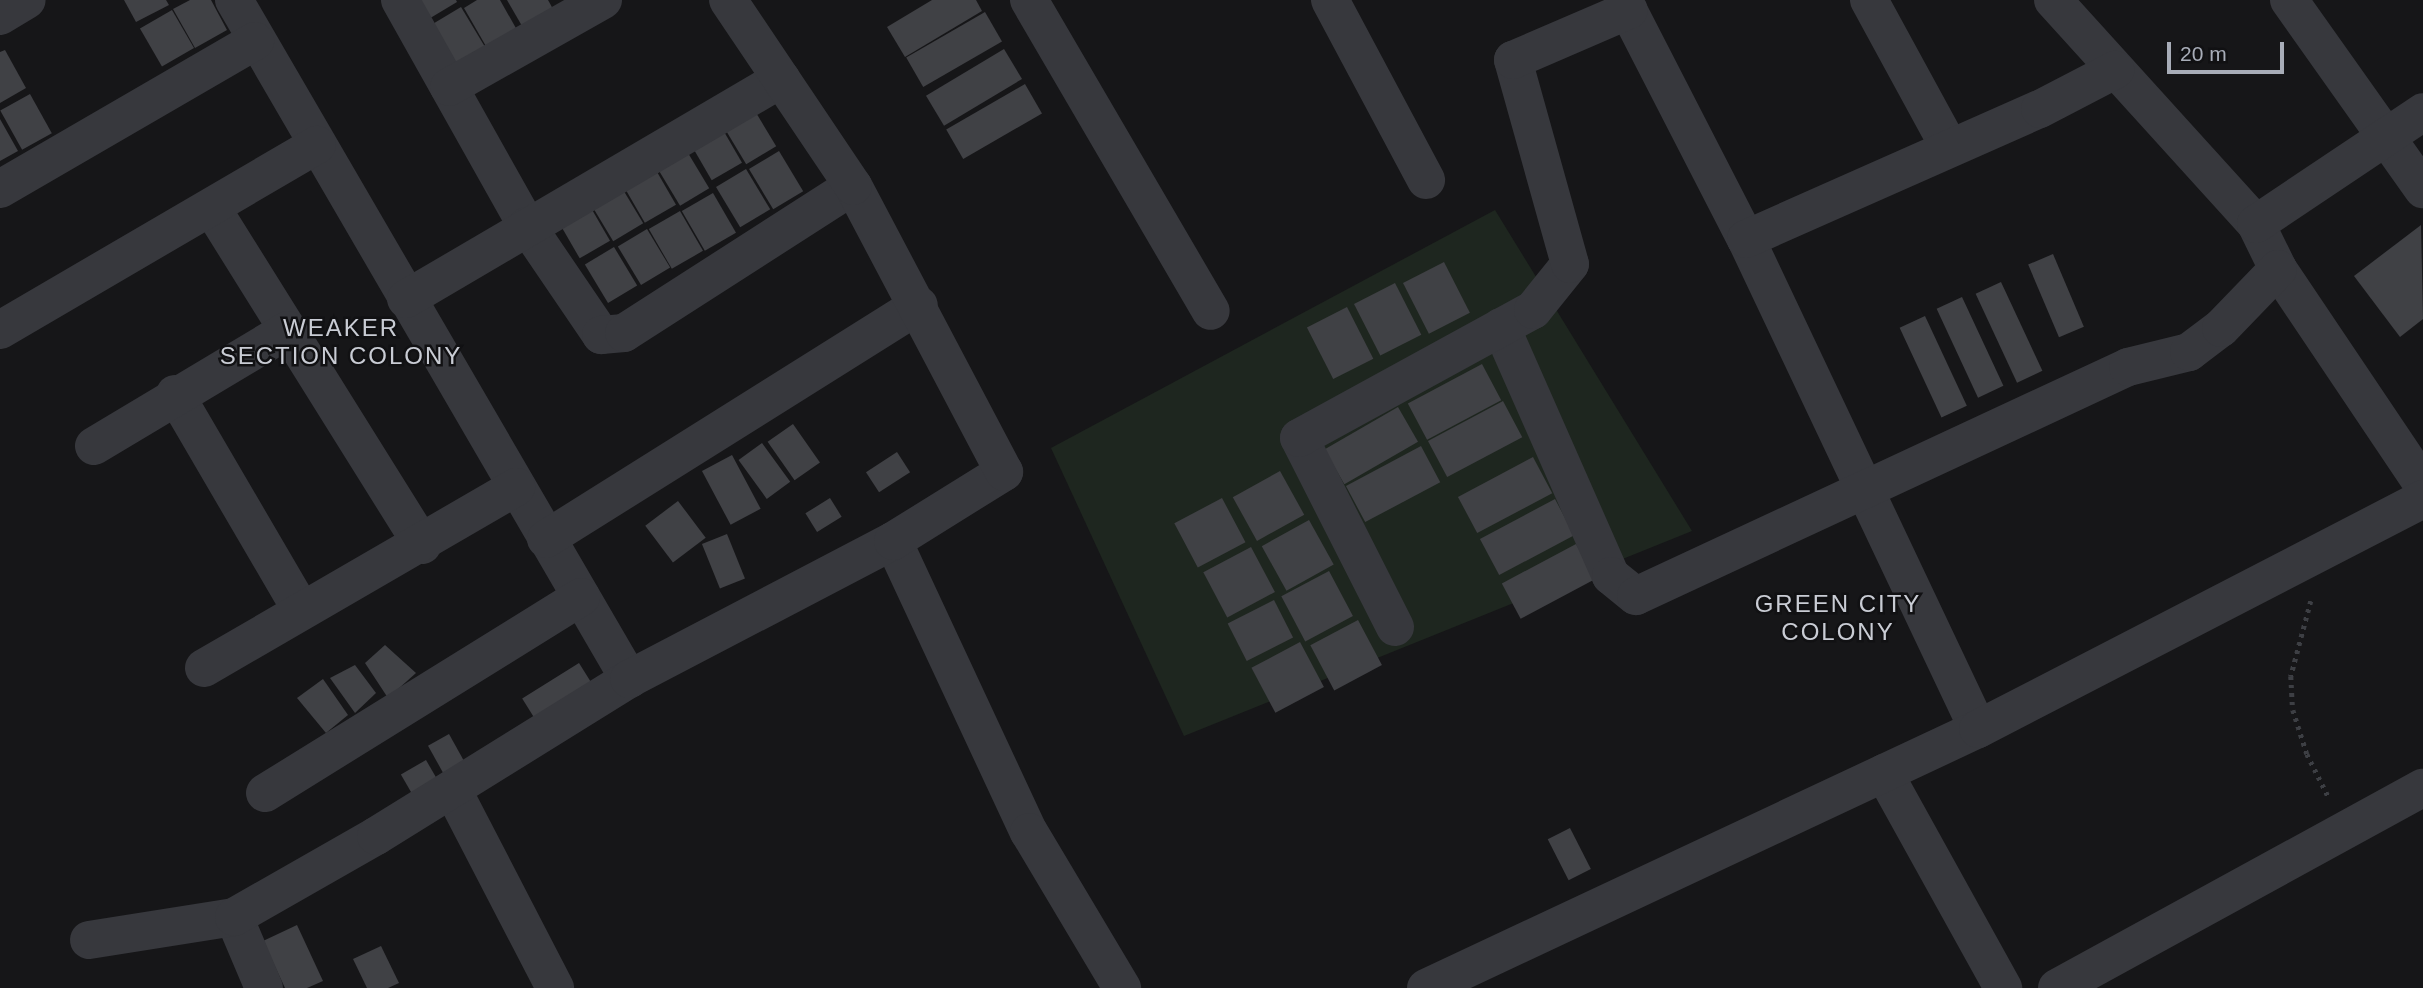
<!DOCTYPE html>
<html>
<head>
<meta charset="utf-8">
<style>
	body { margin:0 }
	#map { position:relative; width:2423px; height:988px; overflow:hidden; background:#161618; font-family:Arial,sans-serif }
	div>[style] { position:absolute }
	.green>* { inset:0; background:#1e261f }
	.building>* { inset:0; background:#404145; transform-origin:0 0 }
	.path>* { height:4.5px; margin-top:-2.25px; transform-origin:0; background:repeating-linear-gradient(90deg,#3d3f44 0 3.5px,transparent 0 8.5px) }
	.minor>* { height:38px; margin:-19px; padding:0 19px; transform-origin:19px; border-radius:19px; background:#37383d }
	span { translate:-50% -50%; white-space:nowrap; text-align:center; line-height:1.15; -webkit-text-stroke:5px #111113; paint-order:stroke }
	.neighbourhood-label { font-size:24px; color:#c9ccd4; letter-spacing:2px }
	.scale { position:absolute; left:2167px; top:42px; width:117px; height:32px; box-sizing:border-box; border:4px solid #a8adb8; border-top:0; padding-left:9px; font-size:21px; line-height:24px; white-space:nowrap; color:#a8adb8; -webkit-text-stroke:5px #111113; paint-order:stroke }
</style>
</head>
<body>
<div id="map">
	<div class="green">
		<i style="clip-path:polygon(1495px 210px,1692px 531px,1184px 736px,1051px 448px)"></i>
	</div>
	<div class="building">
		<i style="clip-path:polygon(124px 0,166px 0,169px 5px,136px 22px)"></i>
		<i style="clip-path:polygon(190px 0,211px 0,227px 30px,195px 48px,173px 9px)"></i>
		<i style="clip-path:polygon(416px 0,456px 0,457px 2px,427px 20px)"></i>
		<i style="clip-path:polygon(477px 0,500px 0,517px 30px,487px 48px,464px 8px)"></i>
		<i style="clip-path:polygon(507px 0,548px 0,553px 9px,522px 26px)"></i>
		<i style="clip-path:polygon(932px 0,976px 0,982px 11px,905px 57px,887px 27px)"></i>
		<i style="left:461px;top:7px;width:47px;height:35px;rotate:59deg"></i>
		<i style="left:172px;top:10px;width:44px;height:37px;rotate:60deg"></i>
		<i style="left:985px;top:12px;width:34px;height:91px;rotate:60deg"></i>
		<i style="left:1004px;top:49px;width:35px;height:91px;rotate:59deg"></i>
		<i style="clip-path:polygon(5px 50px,26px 88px,0 103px,0 52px)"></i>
		<i style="left:1025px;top:84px;width:34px;height:91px;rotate:60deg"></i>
		<i style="left:30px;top:94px;width:45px;height:34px;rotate:61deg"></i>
		<i style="left:752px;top:106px;width:47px;height:35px;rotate:59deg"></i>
		<i style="clip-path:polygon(0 119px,18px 151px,0 161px)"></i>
		<i style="left:719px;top:123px;width:46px;height:35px;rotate:60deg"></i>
		<i style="left:685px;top:148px;width:47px;height:34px;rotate:59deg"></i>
		<i style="left:779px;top:151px;width:47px;height:35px;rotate:59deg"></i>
		<i style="left:653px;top:165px;width:46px;height:36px;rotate:60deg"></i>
		<i style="left:746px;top:169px;width:47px;height:35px;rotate:59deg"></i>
		<i style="left:619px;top:183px;width:47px;height:35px;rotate:59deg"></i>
		<i style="left:713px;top:193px;width:46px;height:36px;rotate:60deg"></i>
		<i style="left:587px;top:201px;width:46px;height:35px;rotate:60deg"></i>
		<i style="left:680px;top:211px;width:46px;height:36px;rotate:60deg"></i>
		<i style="clip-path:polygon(2421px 225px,2423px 319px,2400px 337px,2354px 276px)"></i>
		<i style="left:647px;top:229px;width:45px;height:34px;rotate:59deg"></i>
		<i style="left:614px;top:247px;width:45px;height:34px;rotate:59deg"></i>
		<i style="left:2053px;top:254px;width:79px;height:27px;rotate:67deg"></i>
		<i style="left:1444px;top:262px;width:57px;height:46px;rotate:63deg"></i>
		<i style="left:2001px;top:282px;width:98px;height:28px;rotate:65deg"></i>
		<i style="left:1395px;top:283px;width:58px;height:46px;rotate:63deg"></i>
		<i style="left:1962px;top:297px;width:98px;height:28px;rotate:65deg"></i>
		<i style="left:1347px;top:307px;width:58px;height:45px;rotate:63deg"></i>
		<i style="left:1925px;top:316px;width:99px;height:28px;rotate:65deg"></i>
		<i style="left:1482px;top:364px;width:41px;height:84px;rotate:62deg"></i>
		<i style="left:1503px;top:401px;width:41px;height:85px;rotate:62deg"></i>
		<i style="left:1398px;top:407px;width:40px;height:85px;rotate:60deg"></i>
		<i style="left:793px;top:424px;width:47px;height:31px;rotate:55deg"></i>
		<i style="left:762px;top:443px;width:48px;height:29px;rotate:54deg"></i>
		<i style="left:1421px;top:446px;width:41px;height:85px;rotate:62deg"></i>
		<i style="left:897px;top:452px;width:24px;height:37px;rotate:57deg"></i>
		<i style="left:732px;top:455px;width:61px;height:34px;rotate:62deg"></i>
		<i style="left:1533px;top:457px;width:41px;height:85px;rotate:62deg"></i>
		<i style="left:1280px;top:471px;width:50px;height:54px;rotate:61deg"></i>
		<i style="left:830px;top:498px;width:22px;height:29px;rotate:58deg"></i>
		<i style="left:1222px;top:498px;width:50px;height:54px;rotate:62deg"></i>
		<i style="left:1555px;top:499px;width:41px;height:85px;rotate:62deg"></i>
		<i style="left:678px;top:501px;width:46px;height:41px;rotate:53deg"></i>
		<i style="left:1309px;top:520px;width:51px;height:54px;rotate:61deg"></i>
		<i style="left:727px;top:534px;width:48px;height:27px;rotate:68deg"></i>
		<i style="left:1576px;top:544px;width:40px;height:84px;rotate:62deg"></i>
		<i style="left:1251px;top:547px;width:51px;height:54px;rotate:62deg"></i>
		<i style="left:1329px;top:571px;width:51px;height:54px;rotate:62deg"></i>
		<i style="left:1274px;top:600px;width:42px;height:52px;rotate:63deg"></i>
		<i style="left:1358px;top:620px;width:51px;height:54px;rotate:62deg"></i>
		<i style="left:1300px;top:642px;width:51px;height:55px;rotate:62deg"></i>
		<i style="clip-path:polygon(385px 645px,416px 673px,388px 698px,365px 663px)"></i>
		<i style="left:579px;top:663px;width:26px;height:67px;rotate:58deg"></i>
		<i style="clip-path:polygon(355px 665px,376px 693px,355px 713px,330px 678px)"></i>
		<i style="clip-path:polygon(323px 679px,348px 715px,326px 733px,297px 698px)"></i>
		<i style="left:449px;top:734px;width:33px;height:24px;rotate:61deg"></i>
		<i style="left:426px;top:760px;width:24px;height:29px;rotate:60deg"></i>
		<i style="left:1570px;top:828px;width:46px;height:25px;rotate:63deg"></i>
		<i style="clip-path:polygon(297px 925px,323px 981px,307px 988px,285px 988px,263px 941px)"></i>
		<i style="clip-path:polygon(381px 946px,399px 983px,388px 988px,367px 988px,353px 959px)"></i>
	</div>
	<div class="path">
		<i style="left:2311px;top:601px;width:78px;rotate:104.9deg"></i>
		<i style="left:2291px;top:676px;width:34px;rotate:87deg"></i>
		<i style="left:2293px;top:710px;width:46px;rotate:72.3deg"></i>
		<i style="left:2307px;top:754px;width:47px;rotate:63.4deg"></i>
	</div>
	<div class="minor">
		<i style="left:234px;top:0;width:786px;rotate:59.81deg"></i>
		<i style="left:400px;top:0;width:259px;rotate:60.7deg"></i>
		<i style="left:527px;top:226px;width:132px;rotate:55.8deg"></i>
		<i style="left:601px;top:335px;width:23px;rotate:-5deg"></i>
		<i style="left:624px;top:333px;width:272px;rotate:-32.7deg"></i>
		<i style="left:1029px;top:0;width:360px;rotate:59.7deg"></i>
		<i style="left:1330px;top:0;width:204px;rotate:61.9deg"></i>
		<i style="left:1623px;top:0;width:269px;rotate:62.8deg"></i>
		<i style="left:1746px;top:239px;width:542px;rotate:64.66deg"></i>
		<i style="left:1869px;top:0;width:167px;rotate:61.4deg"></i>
		<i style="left:2053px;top:0;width:302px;rotate:47.8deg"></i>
		<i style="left:2256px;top:224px;width:50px;rotate:63.9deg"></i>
		<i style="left:2278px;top:269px;width:260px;rotate:56.1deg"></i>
		<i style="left:2289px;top:0;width:232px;rotate:54.7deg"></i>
		<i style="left:0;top:16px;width:31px;rotate:-31deg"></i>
		<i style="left:449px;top:87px;width:177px;rotate:-29.5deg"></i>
		<i style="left:0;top:189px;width:295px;rotate:-30.1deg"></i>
		<i style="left:213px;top:210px;width:395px;rotate:58deg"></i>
		<i style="left:2256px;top:224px;width:201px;rotate:-33.8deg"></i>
		<i style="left:1746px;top:239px;width:321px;rotate:-23.9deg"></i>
		<i style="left:2040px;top:109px;width:85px;rotate:-27.5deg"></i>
		<i style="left:406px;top:299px;width:435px;rotate:-30.4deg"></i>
		<i style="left:1501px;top:327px;width:272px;rotate:66.2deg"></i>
		<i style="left:1611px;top:576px;width:32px;rotate:39deg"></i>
		<i style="left:1636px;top:596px;width:543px;rotate:-24.96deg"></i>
		<i style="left:2128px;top:367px;width:63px;rotate:-13.8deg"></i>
		<i style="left:2189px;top:352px;width:40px;rotate:-37deg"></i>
		<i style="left:2221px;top:328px;width:82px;rotate:-46deg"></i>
		<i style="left:0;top:330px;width:367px;rotate:-30.3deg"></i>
		<i style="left:175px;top:394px;width:250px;rotate:59.7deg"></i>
		<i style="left:94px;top:446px;width:226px;rotate:-30.9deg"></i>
		<i style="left:546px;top:539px;width:440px;rotate:-32.1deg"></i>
		<i style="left:893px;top:541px;width:321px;rotate:65deg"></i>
		<i style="left:1029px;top:832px;width:182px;rotate:59.2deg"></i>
		<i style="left:1395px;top:627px;width:212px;rotate:-116.9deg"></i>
		<i style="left:1299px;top:438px;width:267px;rotate:-28.7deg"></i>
		<i style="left:1533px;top:310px;width:59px;rotate:-51.2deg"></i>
		<i style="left:1570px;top:264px;width:212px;rotate:-105.6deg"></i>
		<i style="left:1513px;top:60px;width:126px;rotate:-23.3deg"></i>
		<i style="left:204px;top:668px;width:361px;rotate:-30.1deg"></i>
		<i style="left:1884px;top:773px;width:246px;rotate:61deg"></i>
		<i style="left:452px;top:789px;width:224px;rotate:62.6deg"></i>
		<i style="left:265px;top:793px;width:372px;rotate:-31.8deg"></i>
		<i style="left:234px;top:917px;width:77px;rotate:67.1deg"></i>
		<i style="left:89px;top:940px;width:147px;rotate:-9deg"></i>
		<i style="left:234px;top:917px;width:163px;rotate:-29.7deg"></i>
		<i style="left:376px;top:836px;width:298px;rotate:-31.8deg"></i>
		<i style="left:629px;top:679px;width:298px;rotate:-27.6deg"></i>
		<i style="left:893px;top:541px;width:131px;rotate:-31.9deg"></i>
		<i style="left:1004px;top:472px;width:323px;rotate:-117.8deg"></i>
		<i style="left:853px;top:186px;width:224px;rotate:-123.9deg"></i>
		<i style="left:1426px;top:988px;width:610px;rotate:-25.14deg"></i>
		<i style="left:1978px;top:729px;width:501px;rotate:-27.33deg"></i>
		<i style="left:2057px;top:988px;width:417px;rotate:-28.7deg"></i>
	</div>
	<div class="neighbourhood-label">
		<span style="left:341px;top:342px">WEAKER<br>SECTION COLONY</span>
		<span style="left:1838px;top:618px">GREEN CITY<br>COLONY</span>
	</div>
	<div class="scale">20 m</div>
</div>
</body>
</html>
